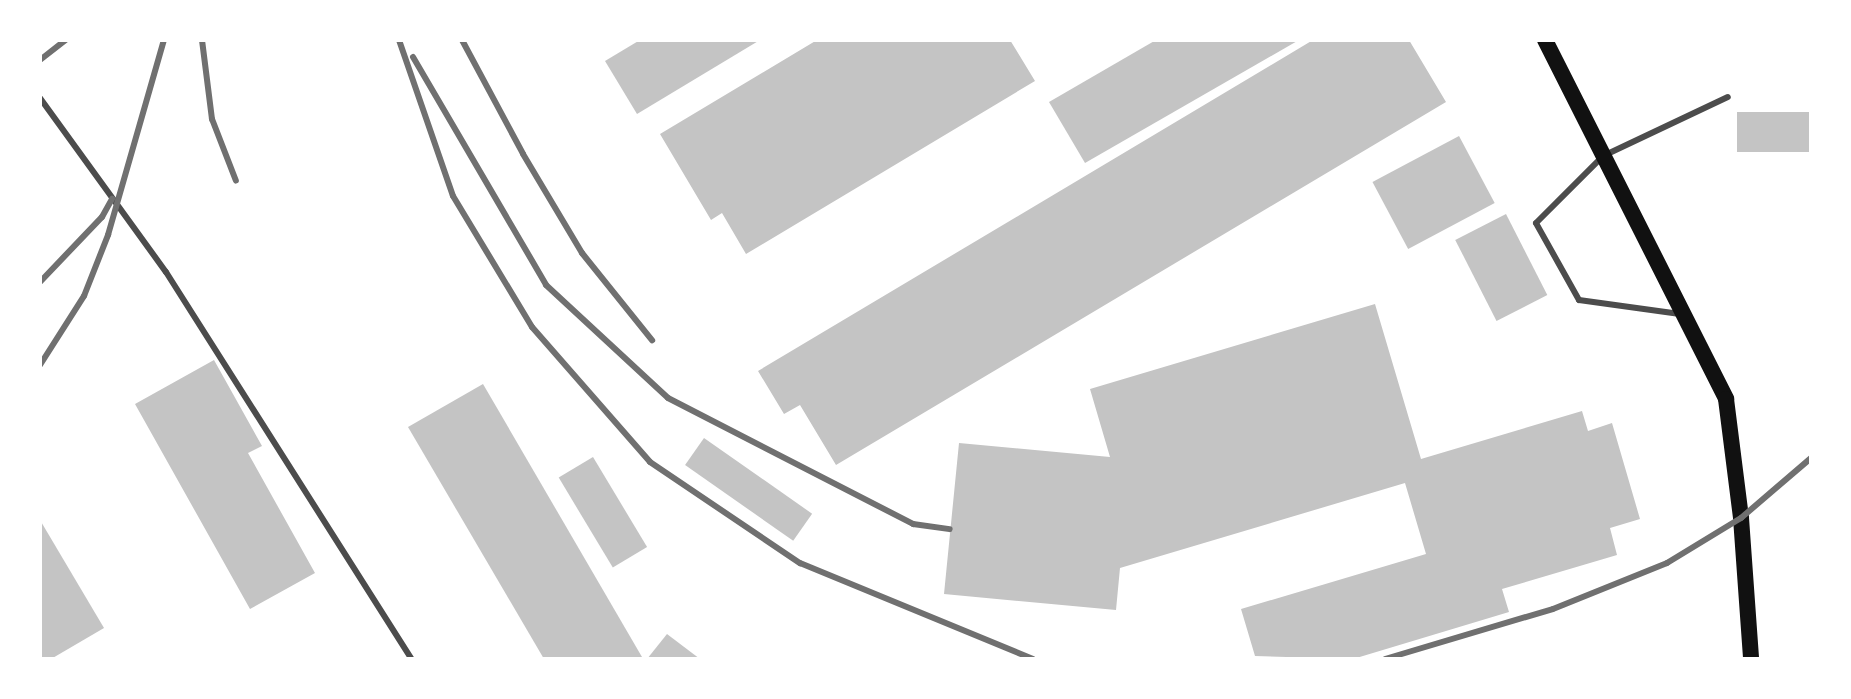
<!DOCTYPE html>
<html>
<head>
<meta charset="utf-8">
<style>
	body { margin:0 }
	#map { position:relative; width:1851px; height:699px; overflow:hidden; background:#fff; font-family:"Source Sans 3",sans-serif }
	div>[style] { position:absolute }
	.building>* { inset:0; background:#c4c4c4; transform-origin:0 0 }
	.service>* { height:6px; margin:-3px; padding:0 3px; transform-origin:3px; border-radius:3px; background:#4c4c4c }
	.secondary>* { height:16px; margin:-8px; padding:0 8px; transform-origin:8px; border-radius:8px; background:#111 }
	.rail>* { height:6px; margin:-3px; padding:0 3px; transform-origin:3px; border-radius:3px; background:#707070 }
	span { translate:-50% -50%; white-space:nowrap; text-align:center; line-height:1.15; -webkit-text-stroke:6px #fff; paint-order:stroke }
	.frame { position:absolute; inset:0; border:42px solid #fff; pointer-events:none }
</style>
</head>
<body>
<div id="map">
	<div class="building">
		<i style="clip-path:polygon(640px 40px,760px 40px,637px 114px,605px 61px)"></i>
		<i style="clip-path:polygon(817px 40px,1010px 40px,1035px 81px,746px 254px,722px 213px,711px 220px,660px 134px)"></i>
		<i style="clip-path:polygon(1156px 40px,1299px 40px,1085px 163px,1049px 102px)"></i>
		<i style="clip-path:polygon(1313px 40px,1409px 40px,1446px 102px,836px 465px,800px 405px,784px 414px,758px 371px)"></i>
		<i style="left:1811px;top:112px;width:40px;height:74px;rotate:90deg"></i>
		<i style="left:1459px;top:136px;width:76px;height:98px;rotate:62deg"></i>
		<i style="left:1506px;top:214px;width:91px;height:57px;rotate:63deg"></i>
		<i style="clip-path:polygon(1375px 304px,1421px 459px,1582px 411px,1588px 431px,1612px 423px,1640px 519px,1610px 528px,1617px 555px,1502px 589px,1509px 612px,1353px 659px,1255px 656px,1241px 609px,1426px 554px,1405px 483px,1120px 568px,1116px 610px,944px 594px,959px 443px,1110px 457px,1090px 389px)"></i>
		<i style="clip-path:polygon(214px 360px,262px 446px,248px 453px,315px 573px,250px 609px,135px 404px)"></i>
		<i style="clip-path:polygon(483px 384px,642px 657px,639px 659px,544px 659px,408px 427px)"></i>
		<i style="left:704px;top:438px;width:132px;height:33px;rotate:35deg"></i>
		<i style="left:593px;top:457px;width:105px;height:40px;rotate:59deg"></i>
		<i style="clip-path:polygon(40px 520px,104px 628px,51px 659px,40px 659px)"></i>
		<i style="clip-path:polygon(667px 634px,700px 659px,647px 659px)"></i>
	</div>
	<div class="service">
		<i style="left:40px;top:98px;width:215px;rotate:54.1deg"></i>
		<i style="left:166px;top:272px;width:459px;rotate:57.6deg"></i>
		<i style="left:1680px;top:314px;width:102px;rotate:-172.1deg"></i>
		<i style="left:1579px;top:300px;width:88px;rotate:-119.2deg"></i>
		<i style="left:1536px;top:223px;width:95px;rotate:-45deg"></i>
		<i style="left:1603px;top:156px;width:138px;rotate:-25.3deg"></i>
	</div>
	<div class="secondary">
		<i style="left:1545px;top:40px;width:402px;rotate:63.2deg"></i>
		<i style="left:1726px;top:399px;width:120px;rotate:82.8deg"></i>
		<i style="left:1741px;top:518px;width:141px;rotate:85.9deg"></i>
	</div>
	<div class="rail">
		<i style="left:202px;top:40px;width:80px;rotate:82.8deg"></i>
		<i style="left:212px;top:119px;width:66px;rotate:68.8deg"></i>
		<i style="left:399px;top:40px;width:165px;rotate:70.9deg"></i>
		<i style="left:453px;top:196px;width:153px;rotate:58.9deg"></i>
		<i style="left:532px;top:327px;width:179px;rotate:48.8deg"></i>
		<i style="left:650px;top:462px;width:181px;rotate:34deg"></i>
		<i style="left:800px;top:563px;width:252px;rotate:22.4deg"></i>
		<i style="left:462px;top:40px;width:129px;rotate:61.8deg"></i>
		<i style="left:523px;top:154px;width:115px;rotate:59.2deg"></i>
		<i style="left:582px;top:253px;width:112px;rotate:51.2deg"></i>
		<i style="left:413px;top:57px;width:264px;rotate:59.7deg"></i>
		<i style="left:546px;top:285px;width:166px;rotate:42.8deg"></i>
		<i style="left:668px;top:398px;width:276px;rotate:27.2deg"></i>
		<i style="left:913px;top:524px;width:37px;rotate:8deg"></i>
		<i style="left:40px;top:60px;width:33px;rotate:-38deg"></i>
		<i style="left:40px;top:282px;width:90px;rotate:-46.4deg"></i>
		<i style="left:102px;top:217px;width:21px;rotate:-61deg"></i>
		<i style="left:40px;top:365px;width:82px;rotate:-57.5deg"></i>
		<i style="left:84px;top:296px;width:66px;rotate:-68.5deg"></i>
		<i style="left:108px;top:235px;width:203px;rotate:-74deg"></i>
		<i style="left:1385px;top:659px;width:175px;rotate:-16.6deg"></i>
		<i style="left:1553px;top:609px;width:123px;rotate:-22deg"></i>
		<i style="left:1667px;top:563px;width:87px;rotate:-31.3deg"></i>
		<i style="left:1741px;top:518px;width:92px;rotate:-40.6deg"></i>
	</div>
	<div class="frame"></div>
</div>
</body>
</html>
